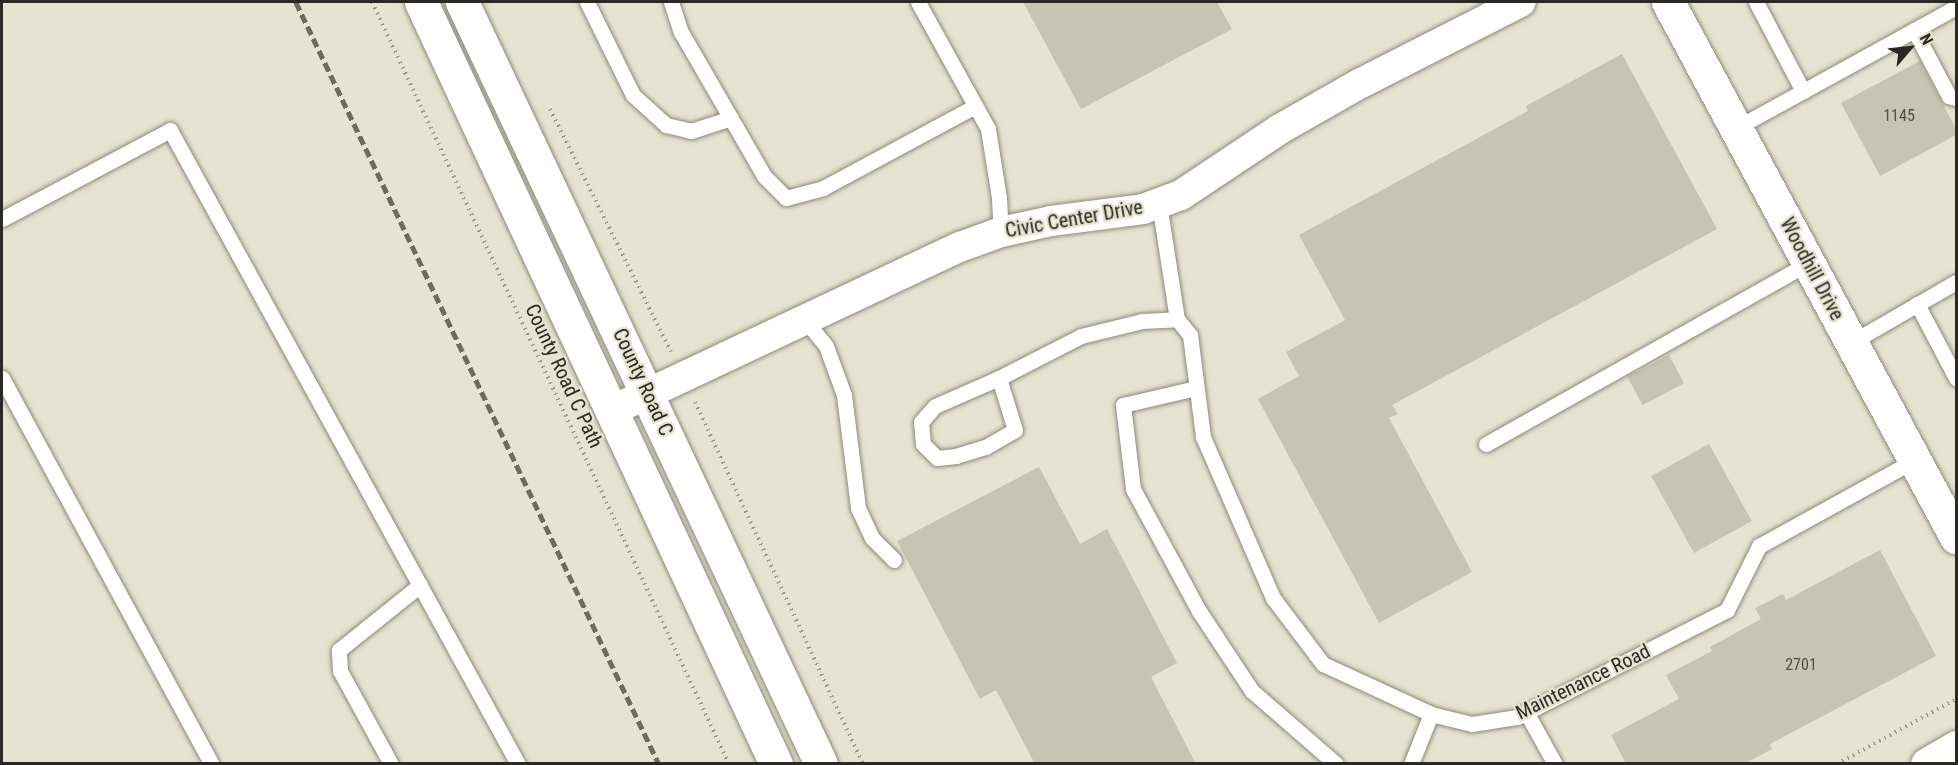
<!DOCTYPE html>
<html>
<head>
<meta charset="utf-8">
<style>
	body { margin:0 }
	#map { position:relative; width:1958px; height:765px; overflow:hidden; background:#e5e3d1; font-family:"Roboto Condensed",sans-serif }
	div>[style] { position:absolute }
	.building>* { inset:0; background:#c6c4b3; transform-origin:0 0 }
	.path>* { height:4px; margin-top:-2px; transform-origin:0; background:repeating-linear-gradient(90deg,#9b998c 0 1.5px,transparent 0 6px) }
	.roads { filter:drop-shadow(0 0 2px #8c8a7a) drop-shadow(0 0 2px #8c8a7a) }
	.lane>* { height:15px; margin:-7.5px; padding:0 7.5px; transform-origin:7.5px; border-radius:7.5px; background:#fff }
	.street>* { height:30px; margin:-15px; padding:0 15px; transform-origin:15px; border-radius:15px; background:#fff }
	.secondary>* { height:33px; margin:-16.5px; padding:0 16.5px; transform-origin:16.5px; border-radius:16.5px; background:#fff }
	.rail>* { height:4.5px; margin-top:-2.25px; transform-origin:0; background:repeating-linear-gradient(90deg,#6c6b60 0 9px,transparent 0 13.5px) }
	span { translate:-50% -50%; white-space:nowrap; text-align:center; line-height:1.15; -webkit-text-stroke:4.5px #e5e3d1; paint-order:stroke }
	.number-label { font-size:16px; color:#515047 }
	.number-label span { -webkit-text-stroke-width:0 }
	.street-label { font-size:20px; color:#2a2923 }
	.frame { position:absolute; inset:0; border:3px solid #2a2923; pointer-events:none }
	.north { position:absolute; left:1880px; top:18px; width:60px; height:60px; -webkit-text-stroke:4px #e5e3d1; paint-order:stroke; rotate:62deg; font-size:16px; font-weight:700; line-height:24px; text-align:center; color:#2a2923 }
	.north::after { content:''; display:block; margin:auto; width:21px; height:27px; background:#2a2923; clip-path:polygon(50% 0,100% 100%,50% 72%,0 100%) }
</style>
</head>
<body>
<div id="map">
	<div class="building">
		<i style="clip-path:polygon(1023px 2px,1217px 2px,1232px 29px,1081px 109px)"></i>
		<i style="clip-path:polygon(1622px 54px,1717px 229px,1392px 405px,1398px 414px,1389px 418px,1472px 572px,1379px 623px,1258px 399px,1299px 376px,1286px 352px,1345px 320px,1299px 235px,1528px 111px,1526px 106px)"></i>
		<i style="clip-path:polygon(1920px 61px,1956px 129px,1956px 135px,1880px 176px,1841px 103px)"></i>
		<i style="left:1669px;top:355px;width:32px;height:47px;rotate:62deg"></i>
		<i style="left:1709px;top:444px;width:88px;height:66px;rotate:61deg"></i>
		<i style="clip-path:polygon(1039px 467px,1080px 544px,1107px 529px,1177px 663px,1151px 677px,1196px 764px,1035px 764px,996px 690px,980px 699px,897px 541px)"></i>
		<i style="clip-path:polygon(1880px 550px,1936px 656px,1770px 744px,1772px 749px,1744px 764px,1626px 764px,1611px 735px,1679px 699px,1666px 675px,1712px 651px,1710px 647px,1761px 619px,1755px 608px,1783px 594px,1786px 600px)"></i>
	</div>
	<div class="path">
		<i style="left:372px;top:2px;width:841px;rotate:64.9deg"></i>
		<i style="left:550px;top:109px;width:271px;rotate:63.5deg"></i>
		<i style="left:695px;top:402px;width:399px;rotate:65.1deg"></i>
		<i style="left:1837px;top:764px;width:136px;rotate:-28.6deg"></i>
	</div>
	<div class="roads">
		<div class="lane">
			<i style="left:587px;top:2px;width:104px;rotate:63.7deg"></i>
			<i style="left:633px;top:95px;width:45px;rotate:42.3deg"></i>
			<i style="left:666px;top:125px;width:26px;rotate:13deg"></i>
			<i style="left:691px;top:131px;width:42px;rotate:-18deg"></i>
			<i style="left:671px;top:2px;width:32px;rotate:72deg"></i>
			<i style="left:681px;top:32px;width:166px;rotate:60deg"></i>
			<i style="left:764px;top:176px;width:31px;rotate:45deg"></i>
			<i style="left:786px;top:198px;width:38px;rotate:-15deg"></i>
			<i style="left:823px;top:188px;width:173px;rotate:-28.3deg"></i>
			<i style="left:918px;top:2px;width:145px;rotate:61.1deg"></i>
			<i style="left:988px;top:129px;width:70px;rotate:80.9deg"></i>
			<i style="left:999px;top:198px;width:34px;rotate:87deg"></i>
			<i style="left:1756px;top:2px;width:101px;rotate:62.2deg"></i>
			<i style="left:1914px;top:30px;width:75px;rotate:62.1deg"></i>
			<i style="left:1949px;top:96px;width:7px;rotate:16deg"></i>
			<i style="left:1736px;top:128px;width:251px;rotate:-28.8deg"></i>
			<i style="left:1159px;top:203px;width:117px;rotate:81.2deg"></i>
			<i style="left:1177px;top:319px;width:21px;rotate:51deg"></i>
			<i style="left:1190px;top:335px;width:103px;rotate:82.7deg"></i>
			<i style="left:1203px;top:437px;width:176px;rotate:66.5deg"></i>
			<i style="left:1273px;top:598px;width:83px;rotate:52.9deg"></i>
			<i style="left:1323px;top:664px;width:119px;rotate:24.8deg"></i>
			<i style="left:1431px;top:714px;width:42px;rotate:13.7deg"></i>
			<i style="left:1472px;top:724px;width:46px;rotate:-8.8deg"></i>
			<i style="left:1517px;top:717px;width:236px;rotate:-27deg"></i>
			<i style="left:1727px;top:610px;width:72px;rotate:-63.4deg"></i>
			<i style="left:1759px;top:546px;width:178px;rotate:-28.9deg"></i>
			<i style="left:2px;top:219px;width:190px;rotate:-27.9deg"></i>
			<i style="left:170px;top:130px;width:723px;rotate:61.24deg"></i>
			<i style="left:1917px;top:304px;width:84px;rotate:62.2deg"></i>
			<i style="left:805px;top:320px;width:33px;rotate:51deg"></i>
			<i style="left:826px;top:346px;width:52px;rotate:69.8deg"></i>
			<i style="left:844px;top:395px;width:114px;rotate:82.9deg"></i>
			<i style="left:858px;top:508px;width:33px;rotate:65deg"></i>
			<i style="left:872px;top:538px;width:31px;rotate:45deg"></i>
			<i style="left:1852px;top:342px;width:120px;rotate:-30deg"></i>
			<i style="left:2px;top:378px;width:439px;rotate:61.5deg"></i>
			<i style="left:999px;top:378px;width:54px;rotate:72.9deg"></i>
			<i style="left:1015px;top:430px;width:34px;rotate:150deg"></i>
			<i style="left:985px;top:447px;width:30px;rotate:163deg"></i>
			<i style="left:956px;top:456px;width:19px;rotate:174deg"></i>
			<i style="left:937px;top:458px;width:20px;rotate:-135deg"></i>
			<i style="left:923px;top:444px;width:22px;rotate:-95deg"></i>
			<i style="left:921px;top:422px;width:21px;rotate:-49deg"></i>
			<i style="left:935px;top:406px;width:70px;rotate:-23.6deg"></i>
			<i style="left:999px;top:378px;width:92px;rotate:-27.1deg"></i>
			<i style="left:1081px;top:336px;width:63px;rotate:-13.8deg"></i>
			<i style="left:1142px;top:321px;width:35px;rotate:-3deg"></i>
			<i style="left:1196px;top:388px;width:75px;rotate:166.9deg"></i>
			<i style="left:1123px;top:405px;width:85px;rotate:83.2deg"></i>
			<i style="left:1133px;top:489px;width:139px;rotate:61.6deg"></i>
			<i style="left:1199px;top:611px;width:96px;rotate:56.5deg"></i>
			<i style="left:1252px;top:691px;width:111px;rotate:41deg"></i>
			<i style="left:1486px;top:444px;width:370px;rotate:-29.3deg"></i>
			<i style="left:1526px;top:712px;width:60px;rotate:60.9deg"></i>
			<i style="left:391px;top:764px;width:106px;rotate:-118.7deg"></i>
			<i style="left:340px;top:671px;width:21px;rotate:-93deg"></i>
			<i style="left:339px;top:650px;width:104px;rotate:-38.7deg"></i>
			<i style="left:1411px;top:764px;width:54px;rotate:-68.2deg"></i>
		</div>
		<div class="street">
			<i style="left:613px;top:410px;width:383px;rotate:-25.2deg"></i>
			<i style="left:960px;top:247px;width:44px;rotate:-20.1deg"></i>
			<i style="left:1001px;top:232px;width:51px;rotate:-12.4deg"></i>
			<i style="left:1051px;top:221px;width:93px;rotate:-7.4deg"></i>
			<i style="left:1143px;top:209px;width:40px;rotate:-20.2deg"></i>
			<i style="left:1181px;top:195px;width:119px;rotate:-33.7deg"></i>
			<i style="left:1280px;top:129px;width:93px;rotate:-29.6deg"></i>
			<i style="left:1361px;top:83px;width:179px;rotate:-26.9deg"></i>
		</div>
		<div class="secondary">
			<i style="left:421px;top:2px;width:841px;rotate:65.02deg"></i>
			<i style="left:462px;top:2px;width:842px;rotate:64.77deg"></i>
			<i style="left:1668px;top:2px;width:608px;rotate:61.71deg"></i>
			<i style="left:1927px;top:764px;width:34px;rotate:-30deg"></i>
		</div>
	</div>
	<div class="rail">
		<i style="left:296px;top:2px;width:844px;rotate:64.53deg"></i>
	</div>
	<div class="number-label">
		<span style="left:1899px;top:116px">1145</span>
		<span style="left:1801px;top:665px">2701</span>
	</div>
	<div class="street-label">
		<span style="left:1074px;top:219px;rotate:-10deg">Civic Center Drive</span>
		<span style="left:1812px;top:269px;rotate:62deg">Woodhill Drive</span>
		<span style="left:564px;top:376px;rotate:65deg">County Road C Path</span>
		<span style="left:643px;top:382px;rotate:65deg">County Road C</span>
		<span style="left:1583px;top:682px;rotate:-26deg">Maintenance Road</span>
	</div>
	<div class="frame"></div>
	<div class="north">N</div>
</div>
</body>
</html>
